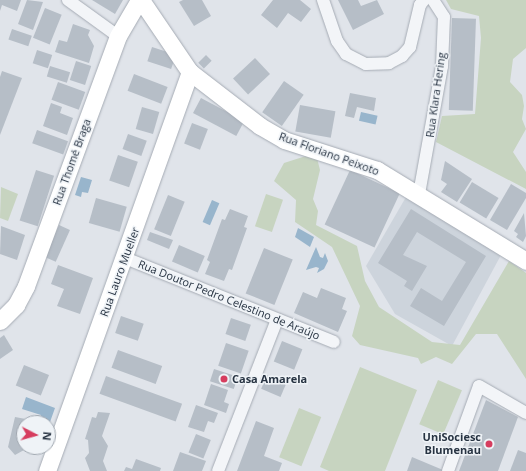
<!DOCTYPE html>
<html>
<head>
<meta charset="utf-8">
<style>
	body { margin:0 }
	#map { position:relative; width:526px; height:471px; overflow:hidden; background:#e0e4ea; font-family:"Open Sans",sans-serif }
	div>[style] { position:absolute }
	.built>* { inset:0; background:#cdd4dc }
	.green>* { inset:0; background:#c7d4c0; transform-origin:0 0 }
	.water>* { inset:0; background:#98b5cc; transform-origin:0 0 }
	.building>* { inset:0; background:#b6bec7; transform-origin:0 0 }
	.roads { filter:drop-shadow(0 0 1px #a5abb4) drop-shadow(0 0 1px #a5abb4) }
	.street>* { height:12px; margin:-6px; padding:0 6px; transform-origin:6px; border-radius:6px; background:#f3f5f8 }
	.secondary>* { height:17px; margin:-8.5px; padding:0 8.5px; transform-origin:8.5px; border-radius:8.5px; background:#fff }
	.dots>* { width:11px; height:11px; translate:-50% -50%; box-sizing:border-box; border:2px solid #eff3f7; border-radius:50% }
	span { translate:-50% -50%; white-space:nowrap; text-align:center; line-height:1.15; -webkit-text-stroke:3px #eff3f7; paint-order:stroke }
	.street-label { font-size:11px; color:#273342 }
	.poi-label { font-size:11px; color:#273342; font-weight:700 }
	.left { translate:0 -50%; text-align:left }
	.right { translate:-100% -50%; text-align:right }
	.north { position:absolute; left:16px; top:415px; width:40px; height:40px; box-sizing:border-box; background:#eff3f7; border:1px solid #9fa6af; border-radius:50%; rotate:96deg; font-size:11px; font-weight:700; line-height:16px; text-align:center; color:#273342 }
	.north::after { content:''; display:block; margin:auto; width:14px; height:18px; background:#d63d5f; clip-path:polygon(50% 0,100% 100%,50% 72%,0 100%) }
</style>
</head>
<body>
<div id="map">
	<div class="built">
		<i style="clip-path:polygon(406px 197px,501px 255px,452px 346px,395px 314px,366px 266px)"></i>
	</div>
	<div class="green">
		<i style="clip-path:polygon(446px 0,526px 0,526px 48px,513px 59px,510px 82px,522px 95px,524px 106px,522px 119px,526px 129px,513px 152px,526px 172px,526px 189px,436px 142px,442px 116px,475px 114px,481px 38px,479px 16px,451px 9px)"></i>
		<i style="clip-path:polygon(309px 155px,317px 158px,320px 170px,313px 199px,318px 211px,316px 225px,357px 246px,365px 281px,379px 307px,432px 342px,460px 345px,509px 261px,526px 273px,526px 379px,497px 334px,476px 334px,452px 364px,436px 357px,421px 364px,418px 358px,360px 345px,352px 336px,360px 306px,332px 247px,295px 222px,296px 200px,274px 181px,284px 163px)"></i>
		<i style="clip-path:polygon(1px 187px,18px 194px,8px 221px,0 218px)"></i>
		<i style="left:266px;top:194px;width:18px;height:34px;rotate:19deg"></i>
		<i style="clip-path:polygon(360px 367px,417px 390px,385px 471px,329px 471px,320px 467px)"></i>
		<i style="left:438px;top:380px;width:26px;height:48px;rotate:23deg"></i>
		<i style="left:299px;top:408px;width:24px;height:53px;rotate:22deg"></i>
	</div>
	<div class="water">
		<i style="left:361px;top:112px;width:17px;height:9px;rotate:13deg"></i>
		<i style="clip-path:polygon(81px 177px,92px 180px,88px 193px,82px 192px,81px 197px,75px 195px)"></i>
		<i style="left:212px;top:200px;width:8px;height:24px;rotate:23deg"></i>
		<i style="clip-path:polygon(298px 228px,314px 237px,310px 247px,295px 237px)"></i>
		<i style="clip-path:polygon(316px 247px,320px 257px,323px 258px,325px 253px,328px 261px,324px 269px,317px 273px,319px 268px,316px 267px,306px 270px)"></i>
		<i style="clip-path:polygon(26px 397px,55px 408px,50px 422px,40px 419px,41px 415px,22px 409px)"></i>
	</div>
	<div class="building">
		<i style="clip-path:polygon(0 0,21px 0,17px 11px,2px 5px,0 11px)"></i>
		<i style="clip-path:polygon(27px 0,43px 2px,33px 30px,18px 24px)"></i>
		<i style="clip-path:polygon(92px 0,123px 0,115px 14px)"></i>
		<i style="clip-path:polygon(183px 0,202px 0,211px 16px,194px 26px,179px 2px)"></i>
		<i style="clip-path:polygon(273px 0,300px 0,311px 9px,301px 22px,288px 13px,277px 28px,261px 15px)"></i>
		<i style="clip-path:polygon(338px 0,358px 0,361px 6px,377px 0,384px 14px,353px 30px)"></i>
		<i style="left:45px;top:8px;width:18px;height:32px;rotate:22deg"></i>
		<i style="left:452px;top:18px;width:24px;height:92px;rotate:2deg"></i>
		<i style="clip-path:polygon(73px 24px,90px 30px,88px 35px,94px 46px,89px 63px,55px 52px,59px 40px,67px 42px)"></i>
		<i style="left:12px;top:29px;width:21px;height:11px;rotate:19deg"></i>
		<i style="left:152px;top:47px;width:25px;height:15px;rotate:18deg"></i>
		<i style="left:37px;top:50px;width:16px;height:14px;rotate:18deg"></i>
		<i style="left:206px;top:55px;width:8px;height:11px;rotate:45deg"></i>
		<i style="left:255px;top:58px;width:22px;height:30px;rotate:47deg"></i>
		<i style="left:76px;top:61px;width:16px;height:20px;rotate:18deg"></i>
		<i style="left:50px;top:66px;width:21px;height:11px;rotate:17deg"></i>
		<i style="clip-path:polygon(2px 71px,22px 78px,0 135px,0 77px)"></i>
		<i style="left:134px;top:74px;width:36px;height:18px;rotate:21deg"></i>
		<i style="left:284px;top:81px;width:24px;height:38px;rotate:35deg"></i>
		<i style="left:58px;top:82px;width:29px;height:19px;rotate:20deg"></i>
		<i style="clip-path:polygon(350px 93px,376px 98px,374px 111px,357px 107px,354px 118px,345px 116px)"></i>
		<i style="left:201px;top:98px;width:49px;height:17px;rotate:28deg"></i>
		<i style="clip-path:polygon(51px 103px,62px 107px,60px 113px,73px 118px,67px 135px,43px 126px)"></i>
		<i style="left:300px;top:105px;width:36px;height:27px;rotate:10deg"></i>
		<i style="left:142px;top:107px;width:18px;height:23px;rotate:16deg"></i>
		<i style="left:192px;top:123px;width:17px;height:22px;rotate:21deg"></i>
		<i style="left:37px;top:130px;width:33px;height:14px;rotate:20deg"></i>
		<i style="left:128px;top:134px;width:20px;height:16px;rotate:20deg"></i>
		<i style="left:118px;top:155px;width:21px;height:27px;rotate:19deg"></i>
		<i style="clip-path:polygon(445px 161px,472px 179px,457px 202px,441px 192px,447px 184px,441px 180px)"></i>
		<i style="left:36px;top:170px;width:19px;height:53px;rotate:18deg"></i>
		<i style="left:350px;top:170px;width:55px;height:60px;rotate:25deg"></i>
		<i style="left:472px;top:182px;width:31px;height:24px;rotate:31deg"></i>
		<i style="clip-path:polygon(511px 184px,526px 193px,526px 198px,507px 230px,490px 220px)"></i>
		<i style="left:168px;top:195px;width:18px;height:37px;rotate:22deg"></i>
		<i style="left:96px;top:198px;width:32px;height:26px;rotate:16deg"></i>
		<i style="clip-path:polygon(230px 209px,248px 216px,244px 227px,247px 228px,232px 270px,229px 269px,224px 281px,205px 274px,210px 262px,207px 260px,222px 219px,225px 220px)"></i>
		<i style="clip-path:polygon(411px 209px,486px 256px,444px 326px,410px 306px,421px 288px,442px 301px,466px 262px,417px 232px,403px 255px,427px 266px,412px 291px,404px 286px,407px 281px,378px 263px)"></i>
		<i style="clip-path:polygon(524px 213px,526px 236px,523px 242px,516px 237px,518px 234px,514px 231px)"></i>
		<i style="left:59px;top:225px;width:12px;height:35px;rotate:24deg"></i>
		<i style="clip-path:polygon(1px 226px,25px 235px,17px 260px,0 254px)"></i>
		<i style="clip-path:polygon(150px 232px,173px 240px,169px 249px,147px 240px)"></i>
		<i style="left:179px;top:245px;width:28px;height:18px;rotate:23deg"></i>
		<i style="left:264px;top:248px;width:31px;height:49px;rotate:22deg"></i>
		<i style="clip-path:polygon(58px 265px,93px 278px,80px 314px,57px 306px,64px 289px,51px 284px)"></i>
		<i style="clip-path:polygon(321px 288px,346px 298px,342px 309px,347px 311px,338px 332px,294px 313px,303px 292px,317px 298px)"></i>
		<i style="left:121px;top:316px;width:24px;height:18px;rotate:19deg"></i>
		<i style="left:231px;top:318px;width:21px;height:17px;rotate:19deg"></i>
		<i style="clip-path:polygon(4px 335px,13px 350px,0 359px,0 338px)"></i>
		<i style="left:282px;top:341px;width:22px;height:22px;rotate:22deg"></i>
		<i style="left:226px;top:343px;width:24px;height:24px;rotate:19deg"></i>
		<i style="left:118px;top:350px;width:47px;height:19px;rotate:20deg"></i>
		<i style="left:24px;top:365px;width:27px;height:22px;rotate:22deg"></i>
		<i style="left:214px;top:369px;width:25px;height:13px;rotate:18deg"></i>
		<i style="left:267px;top:375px;width:21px;height:15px;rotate:23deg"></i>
		<i style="left:106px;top:376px;width:81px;height:19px;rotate:20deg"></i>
		<i style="clip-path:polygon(211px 384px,228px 390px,224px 402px,229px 404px,226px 413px,204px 405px)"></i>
		<i style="clip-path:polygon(486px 400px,518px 417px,498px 471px,459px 471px)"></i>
		<i style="clip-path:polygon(196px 405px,218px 413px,214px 423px,208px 421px,204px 432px,188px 427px)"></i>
		<i style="clip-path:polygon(98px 412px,110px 413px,102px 436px,108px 446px,103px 461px,107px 471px,90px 471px,85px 458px,89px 453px,88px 440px,85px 439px,92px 417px,96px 418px)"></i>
		<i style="clip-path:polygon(15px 417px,31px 420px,30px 423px,24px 423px,24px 450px,15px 455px,8px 447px)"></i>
		<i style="clip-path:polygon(256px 421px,274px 428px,264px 456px,282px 463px,279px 471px,237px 471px)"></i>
		<i style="left:196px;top:434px;width:16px;height:20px;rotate:22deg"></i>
		<i style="clip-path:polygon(518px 450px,526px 453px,526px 471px,510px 471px)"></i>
		<i style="clip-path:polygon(180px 452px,206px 461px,202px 471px,173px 471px)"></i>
		<i style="clip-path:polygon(412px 457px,443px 470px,443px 471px,407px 471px)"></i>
		<i style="clip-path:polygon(136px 459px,161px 468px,160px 471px,124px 471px,126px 467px,132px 469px)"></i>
	</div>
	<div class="roads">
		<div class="street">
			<i style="left:68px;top:0;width:62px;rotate:35.8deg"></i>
			<i style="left:323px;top:0;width:43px;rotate:71.1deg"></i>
			<i style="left:337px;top:41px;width:16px;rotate:55deg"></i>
			<i style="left:346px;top:54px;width:22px;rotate:27deg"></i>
			<i style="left:366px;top:64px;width:23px;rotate:-2deg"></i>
			<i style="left:389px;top:63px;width:15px;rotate:-28deg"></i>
			<i style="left:402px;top:56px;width:12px;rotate:-48deg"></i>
			<i style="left:410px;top:47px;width:43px;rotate:-76.6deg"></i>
			<i style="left:420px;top:5px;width:6px;rotate:-51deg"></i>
			<i style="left:419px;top:194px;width:130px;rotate:-79.8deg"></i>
			<i style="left:442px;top:66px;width:49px;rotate:-87.7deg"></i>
			<i style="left:444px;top:17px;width:20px;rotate:-123deg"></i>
			<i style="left:125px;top:258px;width:225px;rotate:21.9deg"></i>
			<i style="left:218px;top:471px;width:162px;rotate:-68.7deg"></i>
			<i style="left:448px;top:471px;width:90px;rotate:-70deg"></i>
			<i style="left:479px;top:386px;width:54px;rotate:29.9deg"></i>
		</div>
		<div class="secondary">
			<i style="left:141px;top:0;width:87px;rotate:55.8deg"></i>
			<i style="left:190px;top:72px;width:88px;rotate:37.6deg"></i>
			<i style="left:260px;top:126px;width:28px;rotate:30deg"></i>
			<i style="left:284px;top:140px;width:98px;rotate:17.9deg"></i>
			<i style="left:377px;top:170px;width:175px;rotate:31.4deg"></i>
			<i style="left:0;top:321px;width:23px;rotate:-45deg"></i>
			<i style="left:16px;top:305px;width:21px;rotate:-62deg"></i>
			<i style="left:26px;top:286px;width:266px;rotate:-69.8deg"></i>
			<i style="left:118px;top:36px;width:42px;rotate:-59.7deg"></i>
			<i style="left:47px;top:471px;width:424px;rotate:-70.3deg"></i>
		</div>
	</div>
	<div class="dots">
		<i style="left:224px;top:379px;background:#d63d5f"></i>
		<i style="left:489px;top:444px;background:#d63d5f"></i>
	</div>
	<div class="street-label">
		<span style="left:436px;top:95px;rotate:-82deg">Rua Klara Hering</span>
		<span style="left:329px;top:154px;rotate:20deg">Rua Floriano Peixoto</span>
		<span style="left:72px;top:162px;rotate:-70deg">Rua Thomé Braga</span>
		<span style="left:120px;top:272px;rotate:-70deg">Rua Lauro Mueller</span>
		<span style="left:229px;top:300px;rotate:22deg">Rua Doutor Pedro Celestino de Araújo</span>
	</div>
	<div class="poi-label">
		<span class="left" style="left:232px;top:379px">Casa Amarela</span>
		<span class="right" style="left:481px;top:444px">UniSociesc<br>Blumenau</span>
	</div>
	<div class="north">N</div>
</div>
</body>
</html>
